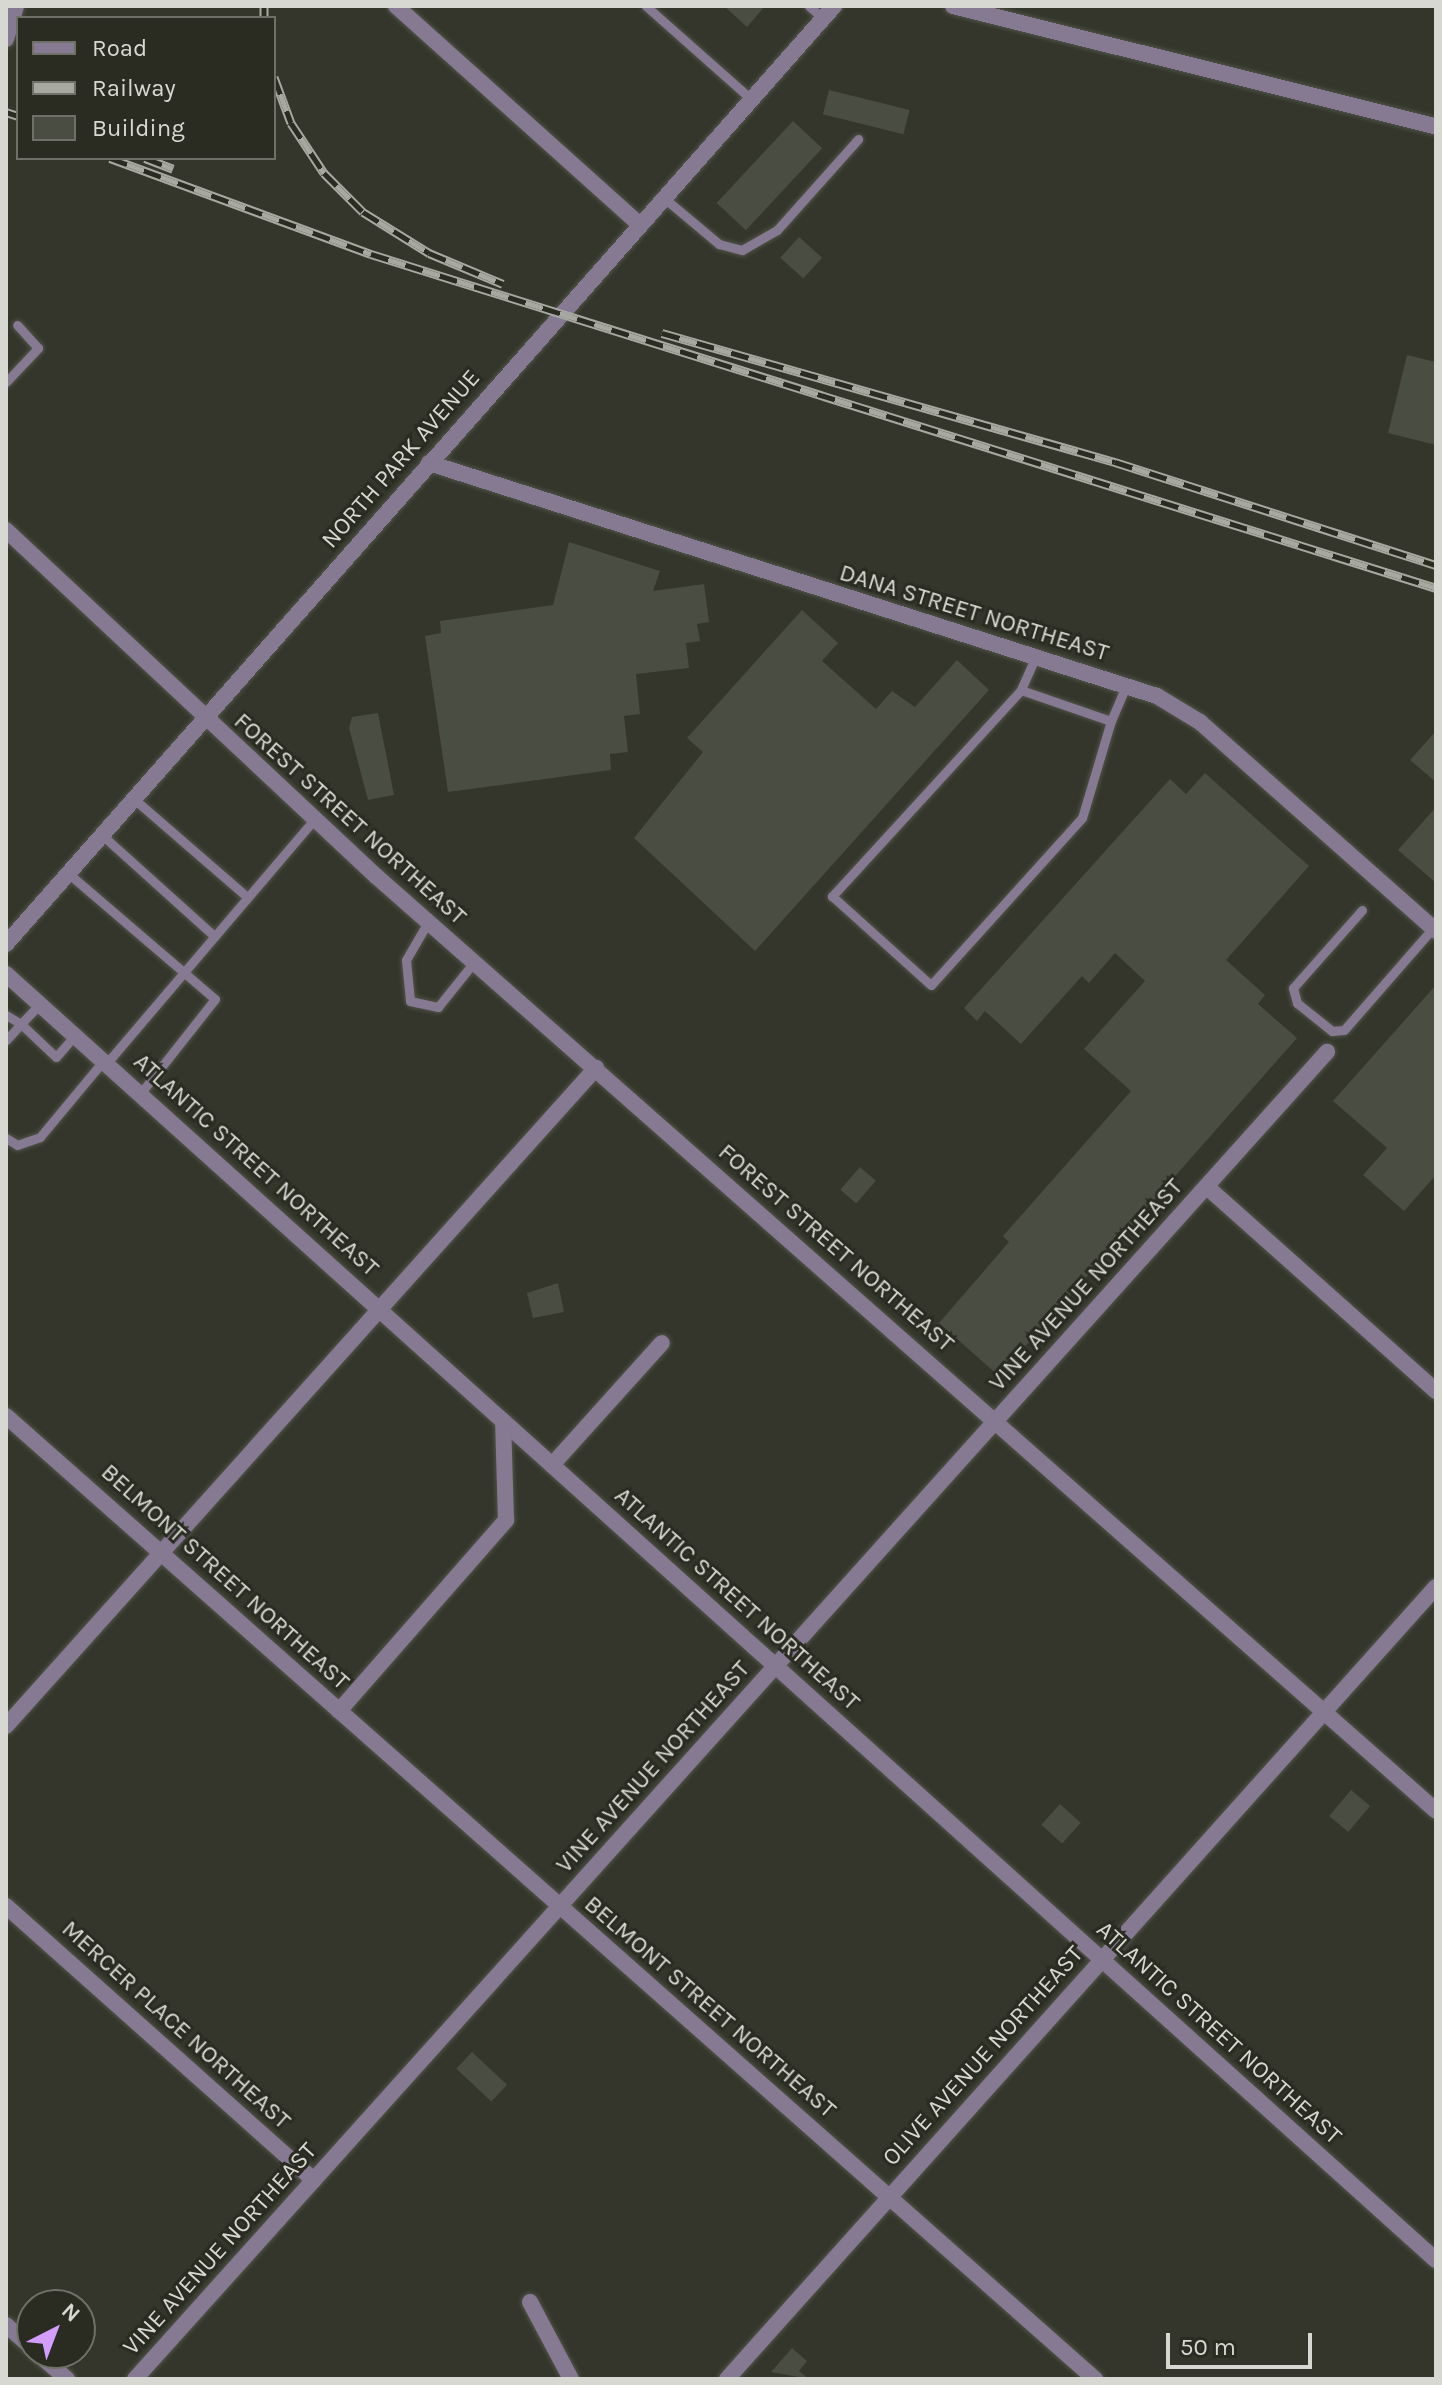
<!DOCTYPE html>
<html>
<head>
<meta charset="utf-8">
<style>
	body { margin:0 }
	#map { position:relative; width:1442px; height:2385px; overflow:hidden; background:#34362b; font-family:Karla,sans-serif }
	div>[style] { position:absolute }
	.building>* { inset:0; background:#4a4d41; transform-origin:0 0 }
	.roads { filter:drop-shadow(0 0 2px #515349) drop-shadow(0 0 2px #515349) }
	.service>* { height:9px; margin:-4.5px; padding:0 4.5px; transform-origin:4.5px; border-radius:4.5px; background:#867992 }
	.minor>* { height:16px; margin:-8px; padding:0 8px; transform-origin:8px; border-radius:8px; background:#867992 }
	.tertiary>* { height:16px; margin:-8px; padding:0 8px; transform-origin:8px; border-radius:8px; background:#867992 }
	.rail>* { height:9px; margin-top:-4.5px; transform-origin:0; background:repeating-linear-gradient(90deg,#2a2c22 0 18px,#a7a9a0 0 36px); box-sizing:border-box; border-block:2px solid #a7a9a0 }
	span { translate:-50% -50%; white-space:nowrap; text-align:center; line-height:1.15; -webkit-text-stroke:6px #2a2c22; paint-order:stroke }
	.street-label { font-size:24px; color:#d7d8d1 }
	.frame { position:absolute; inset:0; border:8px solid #d7d8d1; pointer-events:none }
	.legend { position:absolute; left:16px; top:16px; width:260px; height:144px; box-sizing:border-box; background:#2a2c22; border:2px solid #6f7168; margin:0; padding:10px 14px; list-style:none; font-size:24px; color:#d7d8d1 }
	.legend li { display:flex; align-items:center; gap:16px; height:40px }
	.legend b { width:40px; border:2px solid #6f7168 }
	.north { position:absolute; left:16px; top:2289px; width:80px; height:80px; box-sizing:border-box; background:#2a2c22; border:2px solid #6f7168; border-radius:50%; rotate:42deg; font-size:22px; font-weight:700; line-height:32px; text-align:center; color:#d7d8d1 }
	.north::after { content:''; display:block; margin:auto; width:28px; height:36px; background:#d29dfd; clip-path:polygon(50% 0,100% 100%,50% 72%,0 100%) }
	.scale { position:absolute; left:1166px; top:2333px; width:146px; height:36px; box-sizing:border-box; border:4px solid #d7d8d1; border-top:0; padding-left:10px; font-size:24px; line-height:28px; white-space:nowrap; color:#d7d8d1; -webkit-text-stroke:6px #2a2c22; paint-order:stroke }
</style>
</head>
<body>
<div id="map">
	<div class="building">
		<i style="clip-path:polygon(724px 6px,765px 6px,747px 27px)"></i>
		<i style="left:829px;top:90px;width:83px;height:25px;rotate:14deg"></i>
		<i style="left:793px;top:121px;width:40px;height:112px;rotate:43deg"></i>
		<i style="left:799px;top:237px;width:31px;height:28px;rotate:42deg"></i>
		<i style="clip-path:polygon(1407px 355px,1436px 362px,1436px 445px,1388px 433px)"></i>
		<i style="clip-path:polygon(569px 542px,660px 571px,653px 591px,704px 584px,709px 622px,697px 624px,700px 641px,686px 643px,689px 668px,636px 674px,640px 714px,624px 716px,628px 752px,610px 754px,611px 770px,448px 792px,425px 636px,441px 633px,440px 621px,553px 605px)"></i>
		<i style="clip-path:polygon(802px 610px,838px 643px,822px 661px,876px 709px,892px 691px,915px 707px,957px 660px,989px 690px,755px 951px,634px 838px,703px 752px,687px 738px)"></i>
		<i style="clip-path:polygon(378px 713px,394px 795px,368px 800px,349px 728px,352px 717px)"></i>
		<i style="clip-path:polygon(1436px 731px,1436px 782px,1410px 760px)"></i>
		<i style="clip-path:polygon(1205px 773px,1309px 866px,1226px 960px,1265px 995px,1258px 1004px,1297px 1038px,999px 1376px,939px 1323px,1009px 1242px,1003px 1236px,1131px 1091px,1084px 1049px,1145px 981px,1115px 953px,1089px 983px,1082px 976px,1021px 1044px,985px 1011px,977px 1021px,964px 1008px,1170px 779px,1186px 794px)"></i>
		<i style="clip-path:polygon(1436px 807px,1436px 883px,1398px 850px)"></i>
		<i style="clip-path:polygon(1436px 985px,1436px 1175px,1404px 1211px,1363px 1175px,1387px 1148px,1333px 1101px)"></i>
		<i style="left:860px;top:1167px;width:21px;height:30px;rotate:41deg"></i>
		<i style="clip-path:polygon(558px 1283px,564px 1312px,533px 1318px,527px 1293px)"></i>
		<i style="left:1351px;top:1790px;width:25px;height:34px;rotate:40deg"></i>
		<i style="left:1060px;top:1804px;width:28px;height:28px;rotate:42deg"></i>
		<i style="left:472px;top:2052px;width:48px;height:23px;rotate:43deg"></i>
		<i style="clip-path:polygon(792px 2348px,807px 2361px,799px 2371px,809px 2379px,771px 2372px)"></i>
	</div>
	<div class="roads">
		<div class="service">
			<i style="left:646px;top:6px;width:140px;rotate:41.5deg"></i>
			<i style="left:809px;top:6px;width:18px;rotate:41deg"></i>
			<i style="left:664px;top:198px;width:72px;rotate:39.9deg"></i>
			<i style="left:719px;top:244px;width:24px;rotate:15deg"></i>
			<i style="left:742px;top:250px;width:40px;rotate:-29.7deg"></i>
			<i style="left:777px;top:230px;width:122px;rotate:-48.3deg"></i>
			<i style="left:6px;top:382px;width:47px;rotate:-46.7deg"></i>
			<i style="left:38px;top:348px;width:31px;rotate:-132deg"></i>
			<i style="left:1035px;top:658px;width:35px;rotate:114deg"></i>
			<i style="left:1021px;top:690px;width:95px;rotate:19deg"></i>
			<i style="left:1111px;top:721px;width:38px;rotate:-67deg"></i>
			<i style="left:1021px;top:690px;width:280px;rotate:132.5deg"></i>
			<i style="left:832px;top:896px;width:133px;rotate:42deg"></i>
			<i style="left:931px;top:985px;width:225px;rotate:-47.9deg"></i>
			<i style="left:1082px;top:818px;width:101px;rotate:-73.4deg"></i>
			<i style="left:134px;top:799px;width:148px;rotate:40.9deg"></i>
			<i style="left:102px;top:835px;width:147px;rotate:42deg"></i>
			<i style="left:69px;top:874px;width:192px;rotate:40.6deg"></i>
			<i style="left:215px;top:999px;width:121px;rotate:128.3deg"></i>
			<i style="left:1362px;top:910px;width:104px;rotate:131.5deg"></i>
			<i style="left:1293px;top:988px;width:16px;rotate:75deg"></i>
			<i style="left:1297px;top:1003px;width:45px;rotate:38.7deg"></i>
			<i style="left:1332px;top:1031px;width:12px;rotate:-5deg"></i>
			<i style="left:1344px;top:1030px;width:135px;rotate:-48.9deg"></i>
			<i style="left:428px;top:922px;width:44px;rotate:120.1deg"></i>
			<i style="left:406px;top:960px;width:41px;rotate:84.4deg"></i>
			<i style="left:410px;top:1001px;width:29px;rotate:12deg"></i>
			<i style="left:438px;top:1007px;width:58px;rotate:-51.3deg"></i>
			<i style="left:40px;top:1004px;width:28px;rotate:134deg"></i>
			<i style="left:21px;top:1024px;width:48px;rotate:43.3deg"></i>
			<i style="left:56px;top:1057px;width:29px;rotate:-49deg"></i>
			<i style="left:6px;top:1015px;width:17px;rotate:31deg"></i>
			<i style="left:21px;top:1024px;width:22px;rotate:133deg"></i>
			<i style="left:106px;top:1064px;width:321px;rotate:-49.6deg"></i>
			<i style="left:6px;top:1138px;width:13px;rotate:32deg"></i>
			<i style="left:17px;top:1145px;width:24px;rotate:-19deg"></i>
			<i style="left:40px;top:1137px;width:99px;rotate:-50.3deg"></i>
		</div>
		<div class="minor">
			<i style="left:396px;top:6px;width:328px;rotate:41.9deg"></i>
			<i style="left:953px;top:6px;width:498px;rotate:14deg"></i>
			<i style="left:6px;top:39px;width:34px;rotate:-73deg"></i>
			<i style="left:429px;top:463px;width:764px;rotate:17.75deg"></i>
			<i style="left:1157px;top:696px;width:50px;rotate:31.2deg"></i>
			<i style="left:1200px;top:722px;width:315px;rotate:41.5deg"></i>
			<i style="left:6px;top:530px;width:507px;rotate:43.08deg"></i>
			<i style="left:376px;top:876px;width:1413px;rotate:41.41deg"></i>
			<i style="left:6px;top:974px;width:1923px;rotate:41.97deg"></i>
			<i style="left:1207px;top:1187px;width:307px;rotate:41.7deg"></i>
			<i style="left:6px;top:1416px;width:1454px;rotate:41.49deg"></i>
			<i style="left:552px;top:1465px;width:164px;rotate:-48deg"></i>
			<i style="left:339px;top:1711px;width:254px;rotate:-48.8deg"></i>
			<i style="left:506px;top:1520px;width:99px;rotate:-91.7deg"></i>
			<i style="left:6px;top:1726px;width:884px;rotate:-48.12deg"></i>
			<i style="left:6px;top:1906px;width:412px;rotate:41.7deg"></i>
			<i style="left:530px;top:2302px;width:87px;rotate:62deg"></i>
			<i style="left:135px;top:2379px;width:1784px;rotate:-48.07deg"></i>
			<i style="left:727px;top:2379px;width:1063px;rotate:-48.17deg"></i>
		</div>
		<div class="tertiary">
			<i style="left:6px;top:944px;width:1251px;rotate:-48.56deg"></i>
			<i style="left:6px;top:2325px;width:35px;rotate:41deg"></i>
			<i style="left:37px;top:2353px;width:40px;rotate:41deg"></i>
		</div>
	</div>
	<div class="rail">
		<i style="left:264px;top:6px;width:12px;rotate:90deg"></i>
		<i style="left:274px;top:77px;width:49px;rotate:69.7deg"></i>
		<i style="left:291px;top:123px;width:60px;rotate:56.6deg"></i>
		<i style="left:324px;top:173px;width:55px;rotate:45deg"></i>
		<i style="left:363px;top:212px;width:78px;rotate:31.8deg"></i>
		<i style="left:429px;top:253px;width:80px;rotate:22.7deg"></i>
		<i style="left:6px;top:112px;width:13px;rotate:18deg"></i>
		<i style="left:110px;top:158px;width:278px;rotate:20.2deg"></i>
		<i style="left:371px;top:254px;width:1116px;rotate:17.41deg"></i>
		<i style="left:145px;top:158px;width:30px;rotate:21deg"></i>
		<i style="left:662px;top:333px;width:471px;rotate:15.9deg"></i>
		<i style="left:1115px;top:462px;width:337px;rotate:17.8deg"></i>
	</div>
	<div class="street-label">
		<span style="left:401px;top:459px;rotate:-49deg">NORTH PARK AVENUE</span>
		<span style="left:974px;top:613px;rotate:17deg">DANA STREET NORTHEAST</span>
		<span style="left:350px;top:819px;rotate:42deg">FOREST STREET NORTHEAST</span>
		<span style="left:256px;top:1165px;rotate:42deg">ATLANTIC STREET NORTHEAST</span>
		<span style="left:836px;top:1248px;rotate:41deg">FOREST STREET NORTHEAST</span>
		<span style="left:1086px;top:1285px;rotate:-48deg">VINE AVENUE NORTHEAST</span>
		<span style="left:225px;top:1577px;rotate:42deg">BELMONT STREET NORTHEAST</span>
		<span style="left:737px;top:1599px;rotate:42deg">ATLANTIC STREET NORTHEAST</span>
		<span style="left:653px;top:1767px;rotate:-48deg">VINE AVENUE NORTHEAST</span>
		<span style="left:710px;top:2007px;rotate:41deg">BELMONT STREET NORTHEAST</span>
		<span style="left:176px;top:2025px;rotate:42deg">MERCER PLACE NORTHEAST</span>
		<span style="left:1219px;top:2033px;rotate:42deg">ATLANTIC STREET NORTHEAST</span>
		<span style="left:983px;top:2056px;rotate:-48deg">OLIVE AVENUE NORTHEAST</span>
		<span style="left:220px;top:2249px;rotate:-48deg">VINE AVENUE NORTHEAST</span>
	</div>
	<div class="frame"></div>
	<ul class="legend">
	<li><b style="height:10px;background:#867992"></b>Road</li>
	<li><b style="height:10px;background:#a7a9a0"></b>Railway</li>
	<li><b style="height:22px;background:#4a4d41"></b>Building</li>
	</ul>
	<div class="north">N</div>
	<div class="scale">50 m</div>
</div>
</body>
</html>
